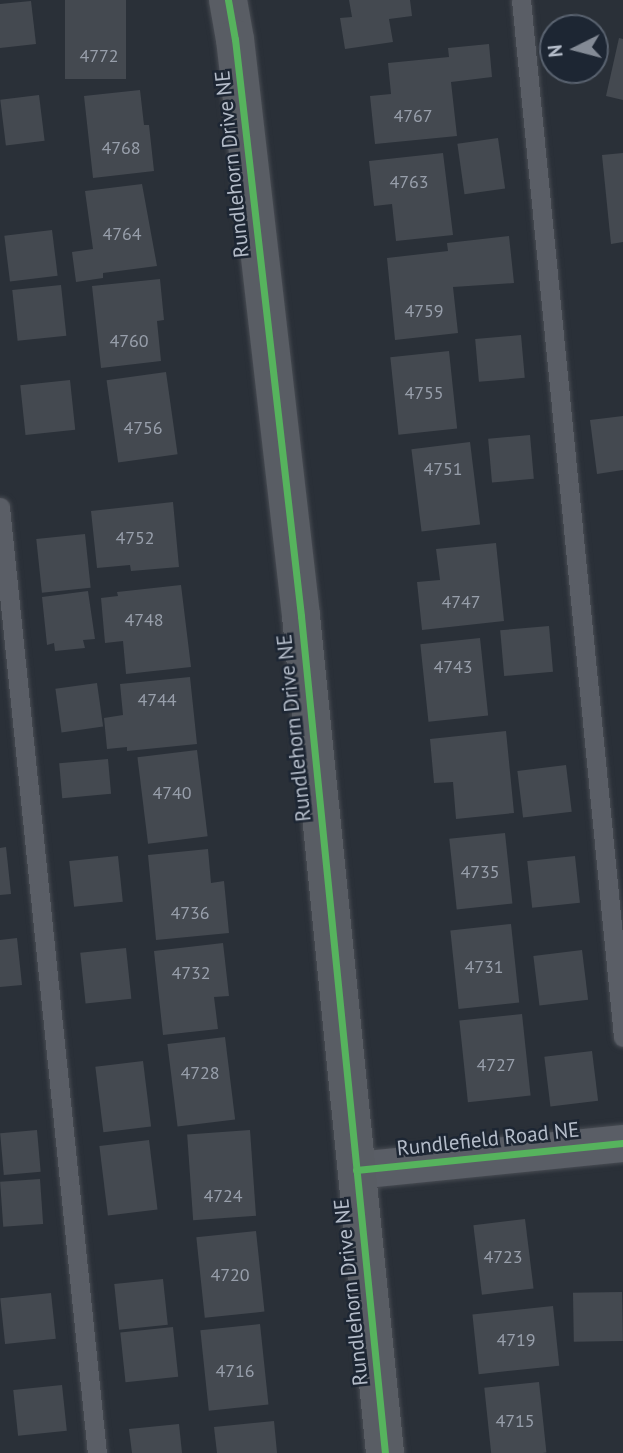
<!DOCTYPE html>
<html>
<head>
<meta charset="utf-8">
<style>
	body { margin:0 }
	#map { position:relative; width:623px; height:1453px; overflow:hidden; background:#2a3038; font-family:"PT Sans",sans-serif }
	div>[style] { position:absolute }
	.building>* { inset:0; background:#444950; transform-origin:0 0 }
	.roads { filter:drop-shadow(0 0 2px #484c53) drop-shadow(0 0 2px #484c53) }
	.lane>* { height:19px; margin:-9.5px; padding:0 9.5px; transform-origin:9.5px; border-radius:9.5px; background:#5a5e66 }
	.street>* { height:37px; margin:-18.5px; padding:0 18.5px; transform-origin:18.5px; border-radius:18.5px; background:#5a5e66 }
	.secondary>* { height:38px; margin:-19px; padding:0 19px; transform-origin:19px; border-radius:19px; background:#595d64 }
	.cycleway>* { height:7px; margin:-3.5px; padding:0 3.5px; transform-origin:3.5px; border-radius:3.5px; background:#56b35d }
	span { translate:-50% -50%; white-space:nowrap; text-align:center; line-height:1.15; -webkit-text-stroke:5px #1d2633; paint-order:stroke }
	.number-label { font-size:18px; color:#989fab }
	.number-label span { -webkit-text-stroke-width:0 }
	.street-label { font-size:21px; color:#b4bcc9 }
	.north { position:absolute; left:539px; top:14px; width:70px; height:70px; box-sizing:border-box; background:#1d2633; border:2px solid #59626f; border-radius:50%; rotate:264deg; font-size:19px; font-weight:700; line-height:28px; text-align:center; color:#b4bcc9 }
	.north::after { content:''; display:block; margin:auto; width:24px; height:32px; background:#848b96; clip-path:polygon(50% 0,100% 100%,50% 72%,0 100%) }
</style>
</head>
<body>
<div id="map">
	<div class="building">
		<i style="left:65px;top:0;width:61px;height:79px"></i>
		<i style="clip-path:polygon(349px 0,410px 0,412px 16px,389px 19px,393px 42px,345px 49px,340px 18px,352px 17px)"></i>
		<i style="clip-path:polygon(31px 1px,36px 44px,0 48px,0 4px)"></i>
		<i style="clip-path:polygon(619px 38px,623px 39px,623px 100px,606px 96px)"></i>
		<i style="clip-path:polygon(489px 44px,492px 77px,451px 82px,457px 136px,375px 144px,370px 96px,391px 94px,388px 63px,449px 57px,448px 48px)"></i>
		<i style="clip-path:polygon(140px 90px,144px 125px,149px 125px,154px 171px,93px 178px,84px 96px)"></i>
		<i style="left:39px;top:95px;width:46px;height:39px;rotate:83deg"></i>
		<i style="left:498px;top:138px;width:51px;height:41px;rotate:82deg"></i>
		<i style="clip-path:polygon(443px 153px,453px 235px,396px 241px,392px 204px,374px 206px,369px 161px)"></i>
		<i style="clip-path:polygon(623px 153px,623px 242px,611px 244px,602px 155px)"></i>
		<i style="clip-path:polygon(142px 184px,157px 266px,103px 273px,103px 278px,76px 282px,72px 252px,93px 249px,85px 191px)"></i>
		<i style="left:52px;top:230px;width:46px;height:48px;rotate:83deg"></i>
		<i style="clip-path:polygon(509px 236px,514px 283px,453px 287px,458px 333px,395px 340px,387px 258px,448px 251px,447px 243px)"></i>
		<i style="clip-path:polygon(160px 279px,164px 320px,157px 321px,161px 361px,101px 368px,92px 286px)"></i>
		<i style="left:61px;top:285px;width:51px;height:49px;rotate:84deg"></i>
		<i style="left:521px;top:335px;width:43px;height:46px;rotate:85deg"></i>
		<i style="left:449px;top:351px;width:78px;height:59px;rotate:84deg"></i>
		<i style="left:166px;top:372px;width:83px;height:60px;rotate:82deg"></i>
		<i style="left:70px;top:380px;width:50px;height:50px;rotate:84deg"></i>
		<i style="clip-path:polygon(623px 416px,623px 470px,597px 474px,590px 420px)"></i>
		<i style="left:530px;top:435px;width:44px;height:42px;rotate:85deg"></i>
		<i style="left:470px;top:442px;width:83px;height:59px;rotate:83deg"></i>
		<i style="clip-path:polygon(173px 502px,179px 567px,131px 571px,130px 565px,97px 568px,91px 511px)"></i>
		<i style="left:85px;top:534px;width:54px;height:49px;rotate:84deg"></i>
		<i style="clip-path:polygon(496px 543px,504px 621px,422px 630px,417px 582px,440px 580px,436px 549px)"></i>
		<i style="clip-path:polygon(181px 585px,191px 667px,126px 674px,123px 641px,105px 643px,101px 598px,118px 596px,117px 592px)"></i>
		<i style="clip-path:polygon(88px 591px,95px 639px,83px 640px,85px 648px,55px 651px,54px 643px,47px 645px,42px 597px)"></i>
		<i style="left:549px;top:626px;width:46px;height:49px;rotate:85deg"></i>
		<i style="left:480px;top:638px;width:78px;height:60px;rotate:84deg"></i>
		<i style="clip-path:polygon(190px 677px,197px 744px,127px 751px,127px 747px,107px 749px,104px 718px,123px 715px,120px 684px)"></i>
		<i style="left:97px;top:683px;width:44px;height:42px;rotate:82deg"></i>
		<i style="clip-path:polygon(506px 731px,514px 813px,456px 819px,453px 782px,434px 783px,430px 739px)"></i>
		<i style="left:197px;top:750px;width:87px;height:60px;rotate:83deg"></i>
		<i style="left:108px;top:759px;width:35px;height:49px;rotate:85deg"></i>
		<i style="left:566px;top:765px;width:47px;height:49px;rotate:83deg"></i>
		<i style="left:505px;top:833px;width:71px;height:56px;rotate:84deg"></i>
		<i style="clip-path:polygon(6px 847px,11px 894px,0 895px,0 848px)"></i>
		<i style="clip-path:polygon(208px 849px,211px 883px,224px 881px,229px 933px,156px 940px,148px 855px)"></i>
		<i style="left:118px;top:856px;width:46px;height:49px;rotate:84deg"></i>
		<i style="left:575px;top:856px;width:47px;height:48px;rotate:84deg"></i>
		<i style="left:511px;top:924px;width:79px;height:61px;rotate:84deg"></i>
		<i style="clip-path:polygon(17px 938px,22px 985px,0 987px,0 940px)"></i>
		<i style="clip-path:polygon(223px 943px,229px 996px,214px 997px,218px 1029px,163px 1035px,154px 951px)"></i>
		<i style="left:126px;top:948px;width:51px;height:46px;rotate:84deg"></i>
		<i style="left:582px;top:950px;width:50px;height:49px;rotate:83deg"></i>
		<i style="left:522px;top:1014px;width:82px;height:63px;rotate:84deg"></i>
		<i style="left:225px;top:1037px;width:83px;height:58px;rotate:83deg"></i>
		<i style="left:592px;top:1051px;width:50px;height:48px;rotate:83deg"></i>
		<i style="left:143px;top:1061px;width:66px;height:48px;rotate:83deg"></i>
		<i style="left:37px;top:1130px;width:42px;height:37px;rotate:85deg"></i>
		<i style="left:250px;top:1130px;width:86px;height:63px;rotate:86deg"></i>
		<i style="left:149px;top:1140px;width:70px;height:50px;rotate:83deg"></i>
		<i style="left:40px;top:1179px;width:45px;height:40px;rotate:86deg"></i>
		<i style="left:525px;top:1219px;width:70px;height:52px;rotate:83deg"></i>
		<i style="left:256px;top:1231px;width:81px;height:60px;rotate:84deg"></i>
		<i style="left:163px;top:1279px;width:46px;height:49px;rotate:84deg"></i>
		<i style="left:622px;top:1292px;width:49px;height:49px;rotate:89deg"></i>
		<i style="left:51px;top:1293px;width:46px;height:51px;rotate:84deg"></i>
		<i style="left:553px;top:1306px;width:60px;height:81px;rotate:84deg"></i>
		<i style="left:260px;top:1324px;width:81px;height:60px;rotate:84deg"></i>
		<i style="left:173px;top:1327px;width:50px;height:53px;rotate:84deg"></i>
		<i style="left:539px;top:1382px;width:71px;height:55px;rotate:84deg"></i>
		<i style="left:62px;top:1385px;width:46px;height:49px;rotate:84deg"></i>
		<i style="clip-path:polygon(274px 1421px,277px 1453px,217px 1453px,214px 1427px)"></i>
		<i style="clip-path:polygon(179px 1424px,182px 1453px,132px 1453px,129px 1429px)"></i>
	</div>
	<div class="roads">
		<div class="lane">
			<i style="left:521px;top:0;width:1042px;rotate:84.38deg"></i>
			<i style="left:0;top:507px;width:951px;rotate:84.15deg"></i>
		</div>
		<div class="street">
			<i style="left:356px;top:1170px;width:268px;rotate:-5.8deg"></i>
		</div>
		<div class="secondary">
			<i style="left:228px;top:0;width:40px;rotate:80deg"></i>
			<i style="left:235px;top:39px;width:581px;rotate:83.47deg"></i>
			<i style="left:301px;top:616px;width:841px;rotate:84.27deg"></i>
		</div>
	</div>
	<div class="cycleway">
		<i style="left:228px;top:0;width:40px;rotate:80deg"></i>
		<i style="left:235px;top:39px;width:581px;rotate:83.47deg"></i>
		<i style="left:301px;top:616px;width:841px;rotate:84.27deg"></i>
		<i style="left:356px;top:1170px;width:268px;rotate:-5.8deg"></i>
	</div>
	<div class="number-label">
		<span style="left:99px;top:56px">4772</span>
		<span style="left:413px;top:116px">4767</span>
		<span style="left:121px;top:148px">4768</span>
		<span style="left:409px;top:182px">4763</span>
		<span style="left:122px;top:234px">4764</span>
		<span style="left:424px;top:311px">4759</span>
		<span style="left:129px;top:341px">4760</span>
		<span style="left:424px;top:393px">4755</span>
		<span style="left:143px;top:428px">4756</span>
		<span style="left:443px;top:469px">4751</span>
		<span style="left:135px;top:538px">4752</span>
		<span style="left:461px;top:602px">4747</span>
		<span style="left:144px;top:620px">4748</span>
		<span style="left:453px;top:667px">4743</span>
		<span style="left:157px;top:700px">4744</span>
		<span style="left:172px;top:793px">4740</span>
		<span style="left:480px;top:872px">4735</span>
		<span style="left:190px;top:913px">4736</span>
		<span style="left:484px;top:967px">4731</span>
		<span style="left:191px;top:973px">4732</span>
		<span style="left:496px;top:1065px">4727</span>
		<span style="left:200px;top:1073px">4728</span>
		<span style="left:223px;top:1196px">4724</span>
		<span style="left:503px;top:1257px">4723</span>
		<span style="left:230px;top:1275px">4720</span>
		<span style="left:516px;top:1340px">4719</span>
		<span style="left:235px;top:1371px">4716</span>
		<span style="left:515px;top:1421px">4715</span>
	</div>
	<div class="street-label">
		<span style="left:232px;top:164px;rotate:-96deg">Rundlehorn Drive NE</span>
		<span style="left:294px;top:728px;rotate:-96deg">Rundlehorn Drive NE</span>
		<span style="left:488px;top:1139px;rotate:-6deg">Rundlefield Road NE</span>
		<span style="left:351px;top:1292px;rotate:-96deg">Rundlehorn Drive NE</span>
	</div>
	<div class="north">N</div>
</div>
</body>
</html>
